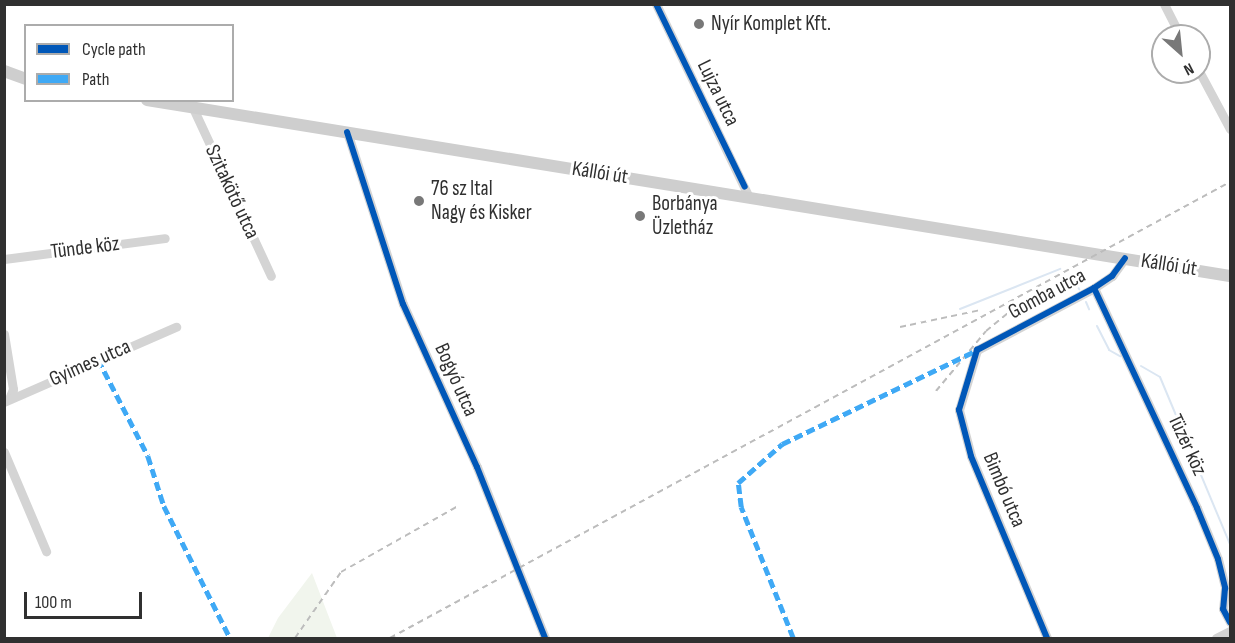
<!DOCTYPE html>
<html>
<head>
<meta charset="utf-8">
<style>
	body { margin:0 }
	#map { position:relative; width:1235px; height:643px; overflow:hidden; background:#fff; font-family:"Sofia Sans Condensed",sans-serif }
	div>[style] { position:absolute }
	.green>* { inset:0; background:#f1f5ed }
	.stream>* { height:2px; margin:-1px; padding:0 1px; transform-origin:1px; border-radius:1px; background:#dbe6f2 }
	.street>* { height:9px; margin:-4.5px; padding:0 4.5px; transform-origin:4.5px; border-radius:4.5px; background:#d4d4d4 }
	.secondary>* { height:12px; margin:-6px; padding:0 6px; transform-origin:6px; border-radius:6px; background:#cecece }
	.rail>* { height:2px; margin-top:-1px; transform-origin:0; background:repeating-linear-gradient(90deg,#bcbcbc 0 6px,transparent 0 10.5px) }
	.quiet>* { height:4.5px; margin-top:-2.25px; transform-origin:0; background:repeating-linear-gradient(90deg,#3fa9f5 0 9px,transparent 0 13.5px) }
	.cycleway>* { height:6px; margin:-3px; padding:0 3px; transform-origin:3px; border-radius:3px; background:#0057b8 }
	.dots>* { width:16px; height:16px; translate:-50% -50%; box-sizing:border-box; border:3px solid #fff; border-radius:50% }
	span { translate:-50% -50%; white-space:nowrap; text-align:center; line-height:1.15; -webkit-text-stroke:6px #fff; paint-order:stroke }
	.poi-label { font-size:21px; color:#303030 }
	.left { translate:0 -50%; text-align:left }
	.street-label { font-size:21px; color:#303030 }
	.frame { position:absolute; inset:0; border:6px solid #303030; pointer-events:none }
	.legend { position:absolute; left:24px; top:24px; width:210px; height:78px; box-sizing:border-box; background:#fff; border:2px solid #acacac; margin:0; padding:8px 10px; list-style:none; font-size:18px; color:#303030 }
	.legend li { display:flex; align-items:center; gap:12px; height:30px }
	.legend b { width:30px; border:2px solid #acacac }
	.north { position:absolute; left:1151px; top:24px; width:60px; height:60px; box-sizing:border-box; background:#fff; border:2px solid #acacac; border-radius:50%; rotate:153deg; font-size:16px; font-weight:700; line-height:24px; text-align:center; color:#303030 }
	.north::after { content:''; display:block; margin:auto; width:21px; height:27px; background:#787878; clip-path:polygon(50% 0,100% 100%,50% 72%,0 100%) }
	.scale { position:absolute; left:24px; top:592px; width:118px; height:27px; box-sizing:border-box; border:3px solid #303030; border-top:0; padding-left:8px; font-size:18px; line-height:21px; white-space:nowrap; color:#303030; -webkit-text-stroke:4px #fff; paint-order:stroke }
</style>
</head>
<body>
<div id="map">
	<div class="green">
		<i style="clip-path:polygon(312px 573px,337px 638px,268px 638px,278px 618px)"></i>
	</div>
	<div class="stream">
		<i style="left:1073px;top:278px;width:13px;rotate:61deg"></i>
		<i style="left:1086px;top:302px;width:8px;rotate:67deg"></i>
		<i style="left:960px;top:309px;width:108px;rotate:-21.8deg"></i>
		<i style="left:1097px;top:326px;width:27px;rotate:63deg"></i>
		<i style="left:1109px;top:350px;width:13px;rotate:29deg"></i>
		<i style="left:1141px;top:366px;width:22px;rotate:30deg"></i>
		<i style="left:1160px;top:377px;width:181px;rotate:67.3deg"></i>
	</div>
	<div class="street">
		<i style="left:656px;top:4px;width:214px;rotate:64.3deg"></i>
		<i style="left:1164px;top:4px;width:36px;rotate:63deg"></i>
		<i style="left:1199px;top:71px;width:66px;rotate:61.9deg"></i>
		<i style="left:193px;top:108px;width:185px;rotate:65.1deg"></i>
		<i style="left:347px;top:132px;width:181px;rotate:72deg"></i>
		<i style="left:403px;top:304px;width:179px;rotate:65.6deg"></i>
		<i style="left:477px;top:467px;width:184px;rotate:68.3deg"></i>
		<i style="left:4px;top:259px;width:162px;rotate:-7.4deg"></i>
		<i style="left:1094px;top:288px;width:243px;rotate:64.9deg"></i>
		<i style="left:1197px;top:508px;width:55px;rotate:67.6deg"></i>
		<i style="left:1218px;top:559px;width:30px;rotate:76deg"></i>
		<i style="left:1225px;top:588px;width:21px;rotate:95deg"></i>
		<i style="left:1223px;top:609px;width:15px;rotate:62deg"></i>
		<i style="left:4px;top:334px;width:56px;rotate:80.7deg"></i>
		<i style="left:13px;top:389px;width:11px;rotate:112deg"></i>
		<i style="left:4px;top:402px;width:188px;rotate:-23.6deg"></i>
		<i style="left:4px;top:452px;width:108px;rotate:67deg"></i>
		<i style="left:1047px;top:638px;width:197px;rotate:-112.7deg"></i>
		<i style="left:971px;top:456px;width:48px;rotate:-104.6deg"></i>
		<i style="left:959px;top:410px;width:63px;rotate:-73.3deg"></i>
		<i style="left:977px;top:350px;width:132px;rotate:-27.9deg"></i>
		<i style="left:1094px;top:288px;width:22px;rotate:-34deg"></i>
		<i style="left:1112px;top:276px;width:22px;rotate:-54deg"></i>
		<i style="left:1216px;top:638px;width:16px;rotate:-27deg"></i>
	</div>
	<div class="secondary">
		<i style="left:4px;top:71px;width:23px;rotate:20deg"></i>
		<i style="left:147px;top:100px;width:1097px;rotate:9.23deg"></i>
	</div>
	<div class="rail">
		<i style="left:900px;top:327px;width:83px;rotate:-11.9deg"></i>
		<i style="left:936px;top:391px;width:78px;rotate:-50.2deg"></i>
		<i style="left:986px;top:331px;width:43px;rotate:-39.3deg"></i>
		<i style="left:295px;top:638px;width:80px;rotate:-55.1deg"></i>
		<i style="left:341px;top:572px;width:134px;rotate:-29.4deg"></i>
		<i style="left:390px;top:638px;width:956px;rotate:-28.5deg"></i>
	</div>
	<div class="quiet">
		<i style="left:98px;top:359px;width:109px;rotate:62.7deg"></i>
		<i style="left:148px;top:456px;width:52px;rotate:72.3deg"></i>
		<i style="left:164px;top:506px;width:148px;rotate:63.4deg"></i>
		<i style="left:793px;top:638px;width:141px;rotate:-111.7deg"></i>
		<i style="left:741px;top:507px;width:24px;rotate:-97deg"></i>
		<i style="left:738px;top:483px;width:59px;rotate:-41.6deg"></i>
		<i style="left:782px;top:444px;width:216px;rotate:-25.7deg"></i>
	</div>
	<div class="cycleway">
		<i style="left:656px;top:4px;width:203px;rotate:64.1deg"></i>
		<i style="left:347px;top:132px;width:181px;rotate:72deg"></i>
		<i style="left:403px;top:304px;width:179px;rotate:65.6deg"></i>
		<i style="left:477px;top:467px;width:184px;rotate:68.3deg"></i>
		<i style="left:1094px;top:288px;width:243px;rotate:64.9deg"></i>
		<i style="left:1197px;top:508px;width:55px;rotate:67.6deg"></i>
		<i style="left:1218px;top:559px;width:30px;rotate:76deg"></i>
		<i style="left:1225px;top:588px;width:21px;rotate:95deg"></i>
		<i style="left:1223px;top:609px;width:15px;rotate:62deg"></i>
		<i style="left:1047px;top:638px;width:197px;rotate:-112.7deg"></i>
		<i style="left:971px;top:456px;width:48px;rotate:-104.6deg"></i>
		<i style="left:959px;top:410px;width:63px;rotate:-73.3deg"></i>
		<i style="left:977px;top:350px;width:132px;rotate:-27.9deg"></i>
		<i style="left:1094px;top:288px;width:22px;rotate:-34deg"></i>
		<i style="left:1112px;top:276px;width:22px;rotate:-54deg"></i>
	</div>
	<div class="dots">
		<i style="left:699px;top:24px;background:#787878"></i>
		<i style="left:419px;top:201px;background:#787878"></i>
		<i style="left:640px;top:216px;background:#787878"></i>
	</div>
	<div class="poi-label">
		<span class="left" style="left:711px;top:24px">Nyír Komplet Kft.</span>
		<span class="left" style="left:431px;top:201px">76 sz Ital<br>Nagy és Kisker</span>
		<span class="left" style="left:652px;top:216px">Borbánya<br>Üzletház</span>
	</div>
	<div class="street-label">
		<span style="left:718px;top:93px;rotate:64deg">Lujza utca</span>
		<span style="left:600px;top:173px;rotate:9deg">Kállói út</span>
		<span style="left:232px;top:192px;rotate:65deg">Szitakötő utca</span>
		<span style="left:85px;top:248px;rotate:-7deg">Tünde köz</span>
		<span style="left:1169px;top:265px;rotate:9deg">Kállói út</span>
		<span style="left:1047px;top:294px;rotate:-28deg">Gomba utca</span>
		<span style="left:90px;top:363px;rotate:-24deg">Gyimes utca</span>
		<span style="left:456px;top:380px;rotate:66deg">Bogyó utca</span>
		<span style="left:1187px;top:445px;rotate:65deg">Tüzér köz</span>
		<span style="left:1004px;top:490px;rotate:67deg">Bimbó utca</span>
	</div>
	<div class="frame"></div>
	<ul class="legend">
	<li><b style="height:8px;background:#0057b8"></b>Cycle path</li>
	<li><b style="height:8px;background:#3fa9f5"></b>Path</li>
	</ul>
	<div class="north">N</div>
	<div class="scale">100 m</div>
</div>
</body>
</html>
